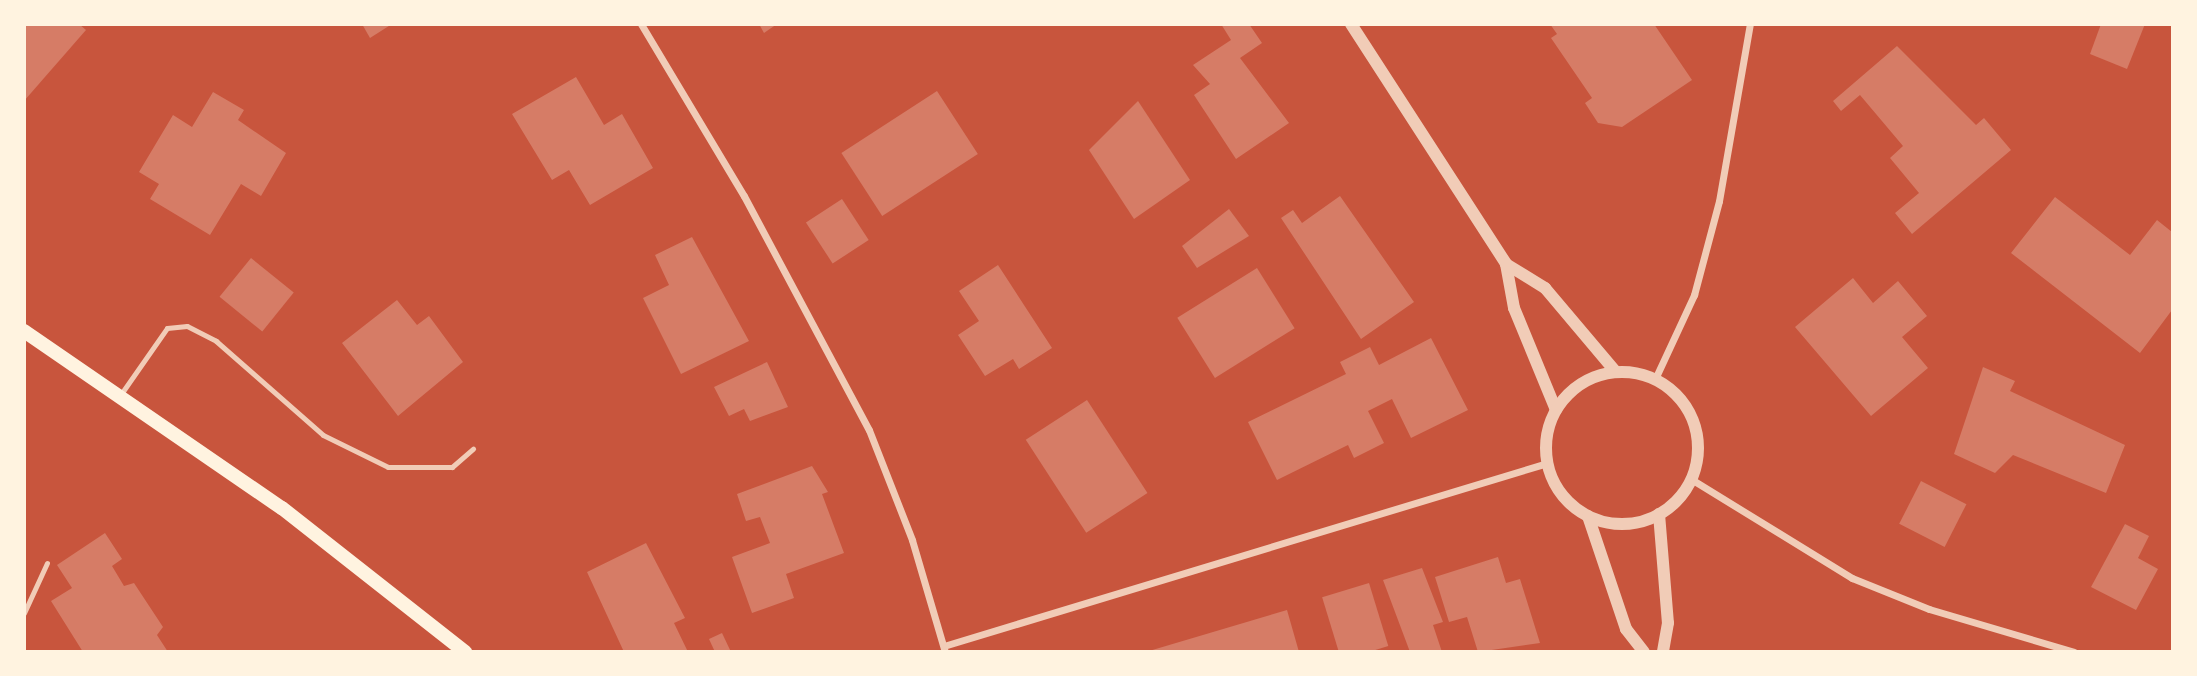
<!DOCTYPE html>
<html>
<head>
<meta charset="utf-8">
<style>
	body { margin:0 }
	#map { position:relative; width:2197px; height:676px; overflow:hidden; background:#c8553d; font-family:"Exo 2",sans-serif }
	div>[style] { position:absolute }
	.building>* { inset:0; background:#d67c66; transform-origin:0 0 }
	.service>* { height:5px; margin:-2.5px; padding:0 2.5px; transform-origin:2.5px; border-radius:2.5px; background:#f1ccb7 }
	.minor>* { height:7px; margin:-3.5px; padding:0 3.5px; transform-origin:3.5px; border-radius:3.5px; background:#f1ccb7 }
	.tertiary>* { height:12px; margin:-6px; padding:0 6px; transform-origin:6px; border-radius:6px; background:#f1ccb7 }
	.tertiary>.ring { margin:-6px; padding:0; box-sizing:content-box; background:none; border:12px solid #f1ccb7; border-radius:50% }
	.secondary>* { height:14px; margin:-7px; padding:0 7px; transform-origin:7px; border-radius:7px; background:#fff3e0 }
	span { translate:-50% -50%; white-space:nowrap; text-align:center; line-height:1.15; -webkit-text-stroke:7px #fff3e0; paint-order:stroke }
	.frame { position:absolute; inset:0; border:26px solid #fff3e0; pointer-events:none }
</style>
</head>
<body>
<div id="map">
	<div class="building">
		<i style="clip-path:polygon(24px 24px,79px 24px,86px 30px,24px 101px)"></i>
		<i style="clip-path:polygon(362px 24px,392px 24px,370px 38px)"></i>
		<i style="clip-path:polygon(759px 24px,777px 24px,764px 33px)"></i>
		<i style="clip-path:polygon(1221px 24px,1249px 24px,1262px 43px,1240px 58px,1289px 123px,1236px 159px,1194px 95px,1210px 84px,1193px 65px,1231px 40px)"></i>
		<i style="clip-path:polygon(1550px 24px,1654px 24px,1692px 80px,1622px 127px,1598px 123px,1585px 103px,1592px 98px,1551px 38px,1557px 34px)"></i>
		<i style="clip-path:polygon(2101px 24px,2145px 24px,2127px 69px,2090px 54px)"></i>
		<i style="clip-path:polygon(1897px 46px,1976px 125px,1984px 118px,2011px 150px,1912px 234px,1895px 213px,1919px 193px,1890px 158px,1903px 146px,1860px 95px,1841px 111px,1833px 101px)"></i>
		<i style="clip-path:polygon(576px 77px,604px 125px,622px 114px,653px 168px,590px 205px,569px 170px,552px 180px,512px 114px)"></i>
		<i style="left:937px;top:91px;width:75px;height:114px;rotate:57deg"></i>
		<i style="clip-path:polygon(213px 92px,244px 110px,238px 120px,286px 153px,261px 196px,241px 184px,210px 235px,150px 199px,159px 184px,139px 172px,173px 115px,192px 127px)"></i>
		<i style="clip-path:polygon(1138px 101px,1190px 180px,1134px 219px,1089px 150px)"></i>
		<i style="clip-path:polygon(1340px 196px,1414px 302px,1361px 339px,1281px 218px,1293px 210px,1302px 223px)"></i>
		<i style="clip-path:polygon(2055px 197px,2130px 255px,2157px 220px,2172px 232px,2172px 310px,2140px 353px,2011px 253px)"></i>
		<i style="left:842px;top:199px;width:49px;height:43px;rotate:57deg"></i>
		<i style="clip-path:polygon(1229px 209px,1249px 236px,1197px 268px,1182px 246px)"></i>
		<i style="clip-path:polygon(692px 237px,749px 341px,681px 374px,643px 298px,669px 285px,655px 255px)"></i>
		<i style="left:251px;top:258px;width:55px;height:50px;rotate:39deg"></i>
		<i style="clip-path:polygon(998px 265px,1052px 348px,1019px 369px,1013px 359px,985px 376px,958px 335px,979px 321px,959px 291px)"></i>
		<i style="left:1257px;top:268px;width:71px;height:94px;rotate:58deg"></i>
		<i style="clip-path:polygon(1853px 278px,1873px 303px,1898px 281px,1927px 316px,1902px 337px,1928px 368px,1871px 416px,1795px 327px)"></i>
		<i style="clip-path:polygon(397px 300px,417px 325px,429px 316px,463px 362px,398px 416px,342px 343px)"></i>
		<i style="clip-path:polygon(1431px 338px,1468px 410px,1411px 438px,1392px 399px,1368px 411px,1384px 443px,1354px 458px,1348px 445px,1277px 480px,1248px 422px,1346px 374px,1340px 362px,1370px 347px,1379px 365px)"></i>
		<i style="clip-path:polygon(767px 362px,788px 407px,750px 421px,744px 409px,729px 416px,714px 387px)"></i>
		<i style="clip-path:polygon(1983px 367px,2015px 381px,2010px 391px,2125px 445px,2106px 493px,2013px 455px,1995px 473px,1954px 454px)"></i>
		<i style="left:1087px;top:400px;width:111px;height:73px;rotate:57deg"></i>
		<i style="clip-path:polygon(812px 466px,828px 492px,822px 494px,844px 553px,786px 574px,794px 598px,752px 613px,732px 557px,770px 543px,760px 517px,746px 521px,737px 494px)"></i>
		<i style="left:1921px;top:481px;width:51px;height:48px;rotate:27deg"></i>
		<i style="clip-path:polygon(2125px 524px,2149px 536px,2138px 558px,2158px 569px,2136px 610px,2091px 587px)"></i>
		<i style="clip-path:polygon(105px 533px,122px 559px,112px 566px,124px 586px,134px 583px,163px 627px,157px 635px,168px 652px,83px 652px,51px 601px,72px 588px,57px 565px)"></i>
		<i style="clip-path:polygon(646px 543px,685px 618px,674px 623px,688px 652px,624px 652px,587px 572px)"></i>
		<i style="clip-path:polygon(1498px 557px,1506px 583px,1520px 579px,1540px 643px,1478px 652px,1467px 617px,1449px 622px,1435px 577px)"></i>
		<i style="clip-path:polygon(1422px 568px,1443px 622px,1433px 625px,1442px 652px,1410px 652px,1383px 580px)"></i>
		<i style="left:1369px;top:583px;width:66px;height:49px;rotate:73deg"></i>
		<i style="clip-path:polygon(1287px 610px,1299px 652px,1150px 652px,1149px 651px)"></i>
		<i style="clip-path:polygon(722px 633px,731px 652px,715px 652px,709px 639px)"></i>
	</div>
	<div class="service">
		<i style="left:121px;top:394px;width:80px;rotate:-55.1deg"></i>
		<i style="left:167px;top:328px;width:20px;rotate:-6deg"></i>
		<i style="left:187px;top:326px;width:33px;rotate:27deg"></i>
		<i style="left:216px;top:341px;width:142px;rotate:41.3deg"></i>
		<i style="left:323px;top:435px;width:72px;rotate:26.2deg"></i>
		<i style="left:388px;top:467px;width:64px"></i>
		<i style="left:452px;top:467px;width:28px;rotate:-41deg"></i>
		<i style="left:24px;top:613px;width:55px;rotate:-65.3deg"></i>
	</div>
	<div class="minor">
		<i style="left:641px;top:24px;width:200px;rotate:59.1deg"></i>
		<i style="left:744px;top:196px;width:265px;rotate:61.9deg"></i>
		<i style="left:869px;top:430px;width:118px;rotate:68.6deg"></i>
		<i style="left:912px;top:540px;width:117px;rotate:73.6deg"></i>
		<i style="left:1655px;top:379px;width:93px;rotate:-65.1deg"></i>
		<i style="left:1694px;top:295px;width:97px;rotate:-75.1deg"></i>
		<i style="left:1719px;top:201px;width:180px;rotate:-80.1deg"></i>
		<i style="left:1691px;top:479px;width:189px;rotate:31.6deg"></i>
		<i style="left:1852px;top:578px;width:83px;rotate:21.9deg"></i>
		<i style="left:1929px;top:609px;width:151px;rotate:16.5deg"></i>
		<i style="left:947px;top:645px;width:627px;rotate:-16.87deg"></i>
	</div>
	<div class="tertiary">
		<i style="left:1351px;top:24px;width:286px;rotate:57.1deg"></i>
		<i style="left:1506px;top:264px;width:45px;rotate:79.7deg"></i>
		<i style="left:1514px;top:308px;width:110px;rotate:67.6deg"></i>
		<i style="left:1506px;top:264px;width:46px;rotate:31.6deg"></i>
		<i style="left:1545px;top:288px;width:110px;rotate:49.8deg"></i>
		<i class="ring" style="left:1546px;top:372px;width:140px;height:140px"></i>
		<i style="left:1659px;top:514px;width:109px;rotate:85.3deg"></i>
		<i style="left:1668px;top:623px;width:29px;rotate:100deg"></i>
		<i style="left:1588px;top:516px;width:119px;rotate:71.4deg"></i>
		<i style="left:1626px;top:629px;width:29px;rotate:52deg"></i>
	</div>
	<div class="secondary">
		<i style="left:24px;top:331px;width:313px;rotate:34.5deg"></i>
		<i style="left:282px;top:508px;width:233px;rotate:38.2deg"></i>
	</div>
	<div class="frame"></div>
</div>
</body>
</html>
